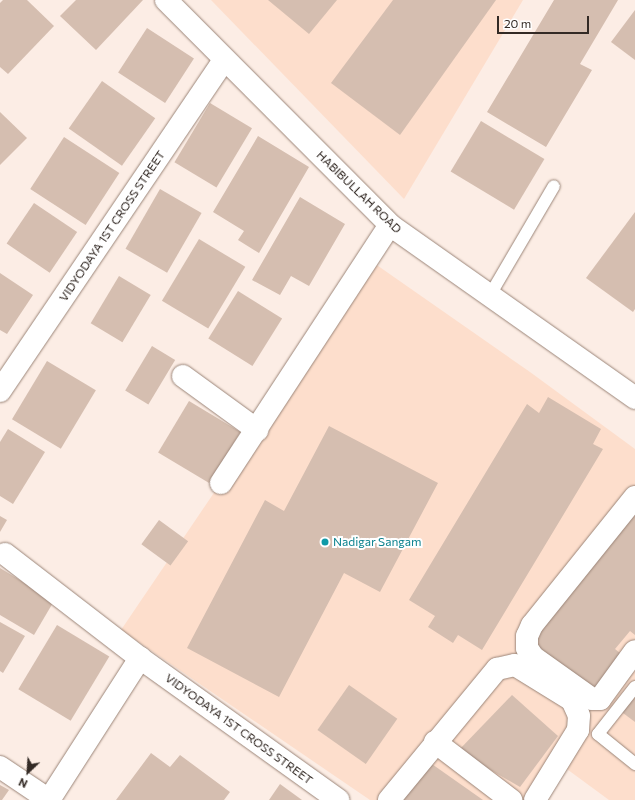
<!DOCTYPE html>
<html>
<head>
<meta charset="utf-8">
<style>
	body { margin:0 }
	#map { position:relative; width:635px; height:800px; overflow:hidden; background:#fcede5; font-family:Commissioner,sans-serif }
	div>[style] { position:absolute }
	.built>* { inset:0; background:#fddecc }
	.building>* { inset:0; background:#d5beb0; transform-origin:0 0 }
	.roads { filter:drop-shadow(0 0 1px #9b8578) drop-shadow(0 0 1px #9b8578) }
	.lane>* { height:12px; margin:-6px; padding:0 6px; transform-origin:6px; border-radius:6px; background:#fff }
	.street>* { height:22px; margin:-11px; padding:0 11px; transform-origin:11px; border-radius:11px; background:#fff }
	.dots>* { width:11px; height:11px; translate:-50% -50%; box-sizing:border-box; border:2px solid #fff; border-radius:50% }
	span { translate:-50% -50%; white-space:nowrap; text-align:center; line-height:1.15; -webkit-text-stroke:4px #fff; paint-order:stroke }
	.street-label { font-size:12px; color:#332a25 }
	.culture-label { font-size:12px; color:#0d838f }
	.left { translate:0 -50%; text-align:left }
	.north { position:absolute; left:8px; top:752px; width:40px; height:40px; -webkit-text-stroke:3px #fff; paint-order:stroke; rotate:205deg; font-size:11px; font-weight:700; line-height:16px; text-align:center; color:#332a25 }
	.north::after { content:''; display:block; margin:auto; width:14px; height:18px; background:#332a25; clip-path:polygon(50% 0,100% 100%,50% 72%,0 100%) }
	.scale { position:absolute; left:497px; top:16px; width:92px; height:18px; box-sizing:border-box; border:2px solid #332a25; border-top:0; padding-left:5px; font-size:12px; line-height:14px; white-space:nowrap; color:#332a25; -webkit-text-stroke:3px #fff; paint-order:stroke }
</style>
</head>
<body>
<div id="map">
	<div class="built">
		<i style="clip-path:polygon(211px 0,523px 0,404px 199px)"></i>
		<i style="clip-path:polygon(371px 261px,530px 372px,635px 449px,635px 800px,609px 800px,560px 764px,530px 800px,370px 800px,121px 630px)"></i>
	</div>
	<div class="building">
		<i style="clip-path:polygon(3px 0,27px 0,54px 26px,8px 74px,0 67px,0 3px)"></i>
		<i style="clip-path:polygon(76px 0,143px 0,96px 50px,60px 16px)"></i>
		<i style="clip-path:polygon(268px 0,337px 0,309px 34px)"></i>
		<i style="clip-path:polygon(393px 0,496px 0,400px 135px,331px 83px)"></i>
		<i style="clip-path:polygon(554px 0,618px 0,580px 64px,592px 70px,546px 147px,487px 112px)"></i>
		<i style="clip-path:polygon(635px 10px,635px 60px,611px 42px)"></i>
		<i style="left:147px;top:28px;width:56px;height:53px;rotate:33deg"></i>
		<i style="left:102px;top:81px;width:65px;height:58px;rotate:35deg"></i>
		<i style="left:210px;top:103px;width:49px;height:69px;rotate:31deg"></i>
		<i style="clip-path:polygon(0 112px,27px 138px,0 165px)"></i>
		<i style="left:481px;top:121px;width:74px;height:59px;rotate:31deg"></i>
		<i style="clip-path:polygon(258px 136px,309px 167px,259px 253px,238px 240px,244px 231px,213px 212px)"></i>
		<i style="left:64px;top:137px;width:66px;height:62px;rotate:33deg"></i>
		<i style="left:160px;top:189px;width:48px;height:69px;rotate:30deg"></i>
		<i style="clip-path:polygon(300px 197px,345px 224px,309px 286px,291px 276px,280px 295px,252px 280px)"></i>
		<i style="left:34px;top:203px;width:52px;height:49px;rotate:34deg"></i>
		<i style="clip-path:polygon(635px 212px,635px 309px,633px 312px,586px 278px)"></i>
		<i style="left:199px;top:239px;width:54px;height:72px;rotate:31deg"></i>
		<i style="clip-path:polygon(0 273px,33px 295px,7px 334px,0 330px)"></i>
		<i style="left:119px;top:276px;width:37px;height:55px;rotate:31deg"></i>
		<i style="left:238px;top:291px;width:52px;height:56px;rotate:32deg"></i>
		<i style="left:152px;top:346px;width:27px;height:52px;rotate:31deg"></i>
		<i style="left:47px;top:361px;width:57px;height:68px;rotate:31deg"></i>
		<i style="clip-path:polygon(548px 397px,601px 429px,593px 444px,603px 449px,482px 650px,458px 635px,453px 643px,428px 627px,435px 616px,409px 600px,527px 404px,539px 413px)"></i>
		<i style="left:189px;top:401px;width:60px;height:60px;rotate:31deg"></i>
		<i style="clip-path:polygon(329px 426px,438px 483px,380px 592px,344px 573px,279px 697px,187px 648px,265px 500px,284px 511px)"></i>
		<i style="clip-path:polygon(8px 429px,45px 452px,13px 504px,0 496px,0 442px)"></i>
		<i style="clip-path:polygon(635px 510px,635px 635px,630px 631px,615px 649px,625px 657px,597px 692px,531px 642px)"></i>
		<i style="clip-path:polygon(0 516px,7px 520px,0 532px)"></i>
		<i style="left:159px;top:520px;width:36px;height:30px;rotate:36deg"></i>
		<i style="clip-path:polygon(0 568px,54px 601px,34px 635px,0 615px)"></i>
		<i style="clip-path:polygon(0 622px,25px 636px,3px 673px,0 671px)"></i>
		<i style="left:57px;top:625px;width:61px;height:75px;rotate:31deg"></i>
		<i style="left:349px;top:685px;width:59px;height:55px;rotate:35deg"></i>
		<i style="clip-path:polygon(635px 692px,635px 722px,619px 710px)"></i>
		<i style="clip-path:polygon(512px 695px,558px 736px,520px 787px,458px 751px)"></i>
		<i style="clip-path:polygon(151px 753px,170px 767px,180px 755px,230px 792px,224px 800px,116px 800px)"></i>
		<i style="clip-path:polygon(429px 762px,483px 800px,402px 800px)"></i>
		<i style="clip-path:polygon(280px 784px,302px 800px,269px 800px)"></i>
		<i style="clip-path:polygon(0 785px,9px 790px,2px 800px,0 800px)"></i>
	</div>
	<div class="roads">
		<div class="lane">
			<i style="left:490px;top:295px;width:126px;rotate:-59.6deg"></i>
			<i style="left:635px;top:687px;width:60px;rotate:128.2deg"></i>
			<i style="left:598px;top:734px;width:48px;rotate:39deg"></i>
		</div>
		<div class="street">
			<i style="left:166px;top:0;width:317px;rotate:45.1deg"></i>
			<i style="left:390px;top:225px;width:300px;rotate:35.2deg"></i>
			<i style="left:183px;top:376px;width:92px;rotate:36.1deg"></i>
			<i style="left:0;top:391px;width:400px;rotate:-55.9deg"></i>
			<i style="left:221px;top:483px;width:308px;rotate:-56.8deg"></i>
			<i style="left:635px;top:497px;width:164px;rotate:128.8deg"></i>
			<i style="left:532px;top:625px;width:12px;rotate:114deg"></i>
			<i style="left:527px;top:636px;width:12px;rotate:90deg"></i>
			<i style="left:527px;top:648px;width:11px;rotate:56deg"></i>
			<i style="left:533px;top:657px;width:72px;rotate:35.4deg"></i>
			<i style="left:592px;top:699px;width:8px"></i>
			<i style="left:600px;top:699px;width:59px;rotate:-53.9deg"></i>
			<i style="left:5px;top:554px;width:170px;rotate:37.6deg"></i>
			<i style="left:140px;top:658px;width:244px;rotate:35.6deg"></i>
			<i style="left:435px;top:742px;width:96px;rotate:37.3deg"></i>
			<i style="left:0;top:767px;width:59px;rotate:34deg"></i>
			<i style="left:49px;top:800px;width:169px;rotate:-57.3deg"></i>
			<i style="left:389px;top:800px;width:170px;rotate:-50.5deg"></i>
			<i style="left:497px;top:669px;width:18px;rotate:-13deg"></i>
			<i style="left:515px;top:665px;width:67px;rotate:31.6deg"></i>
			<i style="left:572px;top:700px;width:17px;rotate:66deg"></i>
			<i style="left:579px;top:716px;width:14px;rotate:94deg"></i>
			<i style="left:578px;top:730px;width:82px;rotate:121.6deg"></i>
		</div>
	</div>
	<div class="dots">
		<i style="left:325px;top:542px;background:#0f9aa8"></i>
	</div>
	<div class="street-label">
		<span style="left:359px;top:192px;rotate:44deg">HABIBULLAH ROAD</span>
		<span style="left:112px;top:226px;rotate:-56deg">VIDYODAYA 1ST CROSS STREET</span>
		<span style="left:239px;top:729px;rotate:36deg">VIDYODAYA 1ST CROSS STREET</span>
	</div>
	<div class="culture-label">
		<span class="left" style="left:333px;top:542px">Nadigar Sangam</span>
	</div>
	<div class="north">N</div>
	<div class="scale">20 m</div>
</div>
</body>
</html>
